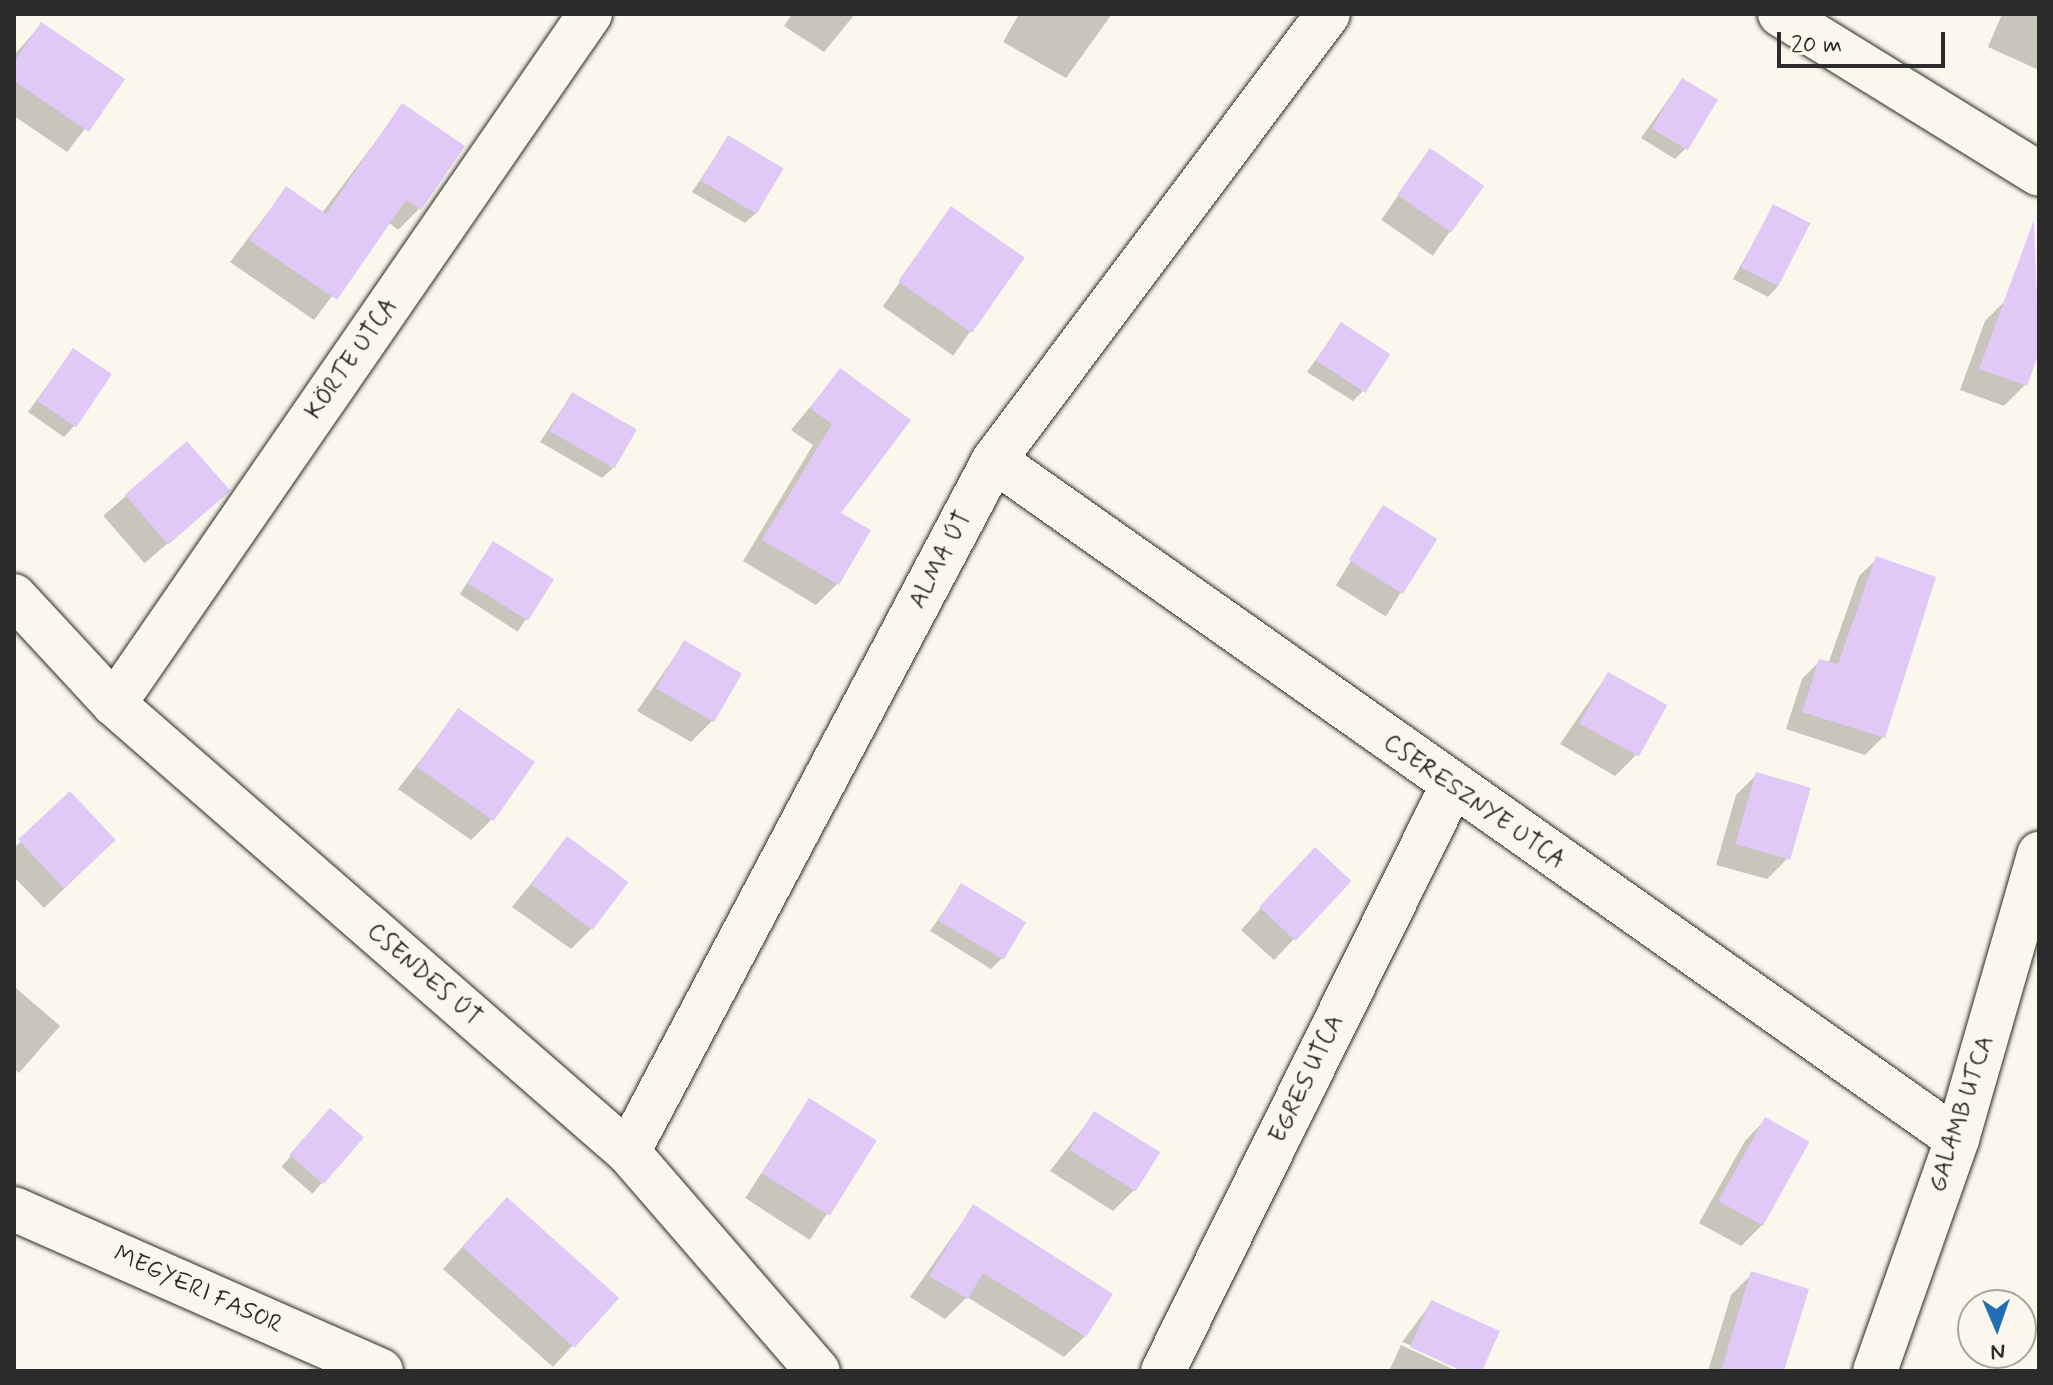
<!DOCTYPE html>
<html>
<head>
<meta charset="utf-8">
<style>
	body { margin:0 }
	#map { position:relative; width:2053px; height:1385px; overflow:hidden; background:#fbf7ec; font-family:Mynerve,sans-serif }
	div>[style] { position:absolute }
	.shadow>* { inset:0; background:#0003; transform-origin:0 0 }
	.building>* { inset:0; background:#e0c8f7; transform-origin:0 0 }
	.roads { filter:drop-shadow(0 0 2px #2b2b2b) drop-shadow(0 0 2px #2b2b2b) }
	.street>* { height:44px; margin:-22px; padding:0 22px; transform-origin:22px; border-radius:22px; background:#fbf7ec }
	.secondary>* { height:44px; margin:-22px; padding:0 22px; transform-origin:22px; border-radius:22px; background:#fbf7ec }
	span { translate:-50% -50%; white-space:nowrap; text-align:center; line-height:1.15; -webkit-text-stroke:6px #fbf7ec; paint-order:stroke }
	.street-label { font-size:24px; color:#2b2b2b }
	.frame { position:absolute; inset:0; border:16px solid #2b2b2b; pointer-events:none }
	.north { position:absolute; left:1957px; top:1289px; width:80px; height:80px; box-sizing:border-box; background:#fbf7ec; border:2px solid #a8a59f; border-radius:50%; rotate:178deg; font-size:22px; font-weight:700; line-height:32px; text-align:center; color:#2b2b2b }
	.north::after { content:''; display:block; margin:auto; width:28px; height:36px; background:#1f6fb2; clip-path:polygon(50% 0,100% 100%,50% 72%,0 100%) }
	.scale { position:absolute; left:1777px; top:32px; width:168px; height:36px; box-sizing:border-box; border:4px solid #2b2b2b; border-top:0; padding-left:10px; font-size:24px; line-height:28px; white-space:nowrap; color:#2b2b2b; -webkit-text-stroke:6px #fbf7ec; paint-order:stroke }
</style>
</head>
<body>
<div id="map">
	<div class="shadow">
		<i style="clip-path:polygon(792px 14px,855px 14px,824px 52px,784px 26px)"></i>
		<i style="clip-path:polygon(1019px 14px,1112px 14px,1066px 78px,1003px 42px)"></i>
		<i style="clip-path:polygon(2002px 14px,2039px 14px,2039px 70px,1988px 47px)"></i>
		<i style="clip-path:polygon(41px 25px,123px 80px,67px 152px,14px 116px,14px 55px)"></i>
		<i style="clip-path:polygon(1682px 80px,1685px 149px,1675px 159px,1641px 138px)"></i>
		<i style="clip-path:polygon(403px 105px,419px 209px,398px 230px,388px 222px,314px 320px,230px 262px,286px 189px,322px 213px)"></i>
		<i style="clip-path:polygon(728px 138px,756px 213px,745px 223px,692px 192px)"></i>
		<i style="left:1430px;top:150px;width:63px;height:85px;rotate:35deg"></i>
		<i style="clip-path:polygon(1774px 206px,1778px 286px,1768px 297px,1733px 279px)"></i>
		<i style="left:951px;top:209px;width:86px;height:119px;rotate:35deg"></i>
		<i style="clip-path:polygon(2006px 300px,2039px 312px,2039px 346px,2025px 385px,2004px 406px,1960px 390px,1985px 321px)"></i>
		<i style="clip-path:polygon(1341px 325px,1363px 391px,1353px 401px,1307px 372px)"></i>
		<i style="clip-path:polygon(73px 350px,74px 426px,64px 437px,28px 412px)"></i>
		<i style="clip-path:polygon(840px 371px,837px 584px,816px 605px,743px 561px,813px 445px,791px 430px)"></i>
		<i style="clip-path:polygon(572px 394px,613px 468px,602px 478px,540px 442px)"></i>
		<i style="left:187px;top:443px;width:63px;height:111px;rotate:49deg"></i>
		<i style="left:1384px;top:508px;width:59px;height:91px;rotate:32deg"></i>
		<i style="left:493px;top:543px;width:69px;height:61px;rotate:33deg"></i>
		<i style="clip-path:polygon(1877px 559px,1883px 737px,1865px 755px,1786px 729px,1802px 679px,1820px 661px,1828px 664px,1859px 576px)"></i>
		<i style="clip-path:polygon(684px 643px,712px 721px,691px 742px,637px 711px)"></i>
		<i style="clip-path:polygon(1608px 674px,1636px 755px,1615px 776px,1560px 744px)"></i>
		<i style="clip-path:polygon(459px 711px,492px 819px,471px 840px,398px 789px)"></i>
		<i style="clip-path:polygon(1757px 774px,1788px 858px,1767px 879px,1716px 865px,1736px 795px)"></i>
		<i style="clip-path:polygon(70px 794px,93px 861px,44px 908px,14px 877px,14px 848px)"></i>
		<i style="clip-path:polygon(568px 838px,592px 928px,571px 949px,512px 907px)"></i>
		<i style="clip-path:polygon(1294px 871px,1349px 881px,1274px 960px,1241px 930px)"></i>
		<i style="clip-path:polygon(961px 886px,1002px 958px,991px 969px,930px 931px)"></i>
		<i style="clip-path:polygon(16px 988px,60px 1026px,19px 1073px,14px 1069px)"></i>
		<i style="left:809px;top:1100px;width:77px;height:117px;rotate:33deg"></i>
		<i style="left:330px;top:1111px;width:41px;height:74px;rotate:41deg"></i>
		<i style="clip-path:polygon(1094px 1114px,1134px 1190px,1113px 1211px,1050px 1171px)"></i>
		<i style="clip-path:polygon(1766px 1119px,1762px 1225px,1741px 1246px,1699px 1223px,1745px 1141px)"></i>
		<i style="clip-path:polygon(973px 1207px,1085px 1336px,1064px 1357px,967px 1297px,945px 1319px,910px 1297px)"></i>
		<i style="clip-path:polygon(486px 1220px,617px 1297px,553px 1367px,443px 1269px)"></i>
		<i style="clip-path:polygon(1752px 1274px,1782px 1371px,1708px 1371px,1731px 1295px)"></i>
		<i style="clip-path:polygon(1432px 1302px,1480px 1371px,1402px 1342px)"></i>
		<i style="clip-path:polygon(1401px 1345px,1457px 1371px,1395px 1371px,1390px 1369px)"></i>
	</div>
	<div class="building">
		<i style="clip-path:polygon(41px 22px,125px 79px,89px 132px,14px 81px,14px 62px)"></i>
		<i style="left:1682px;top:78px;width:42px;height:59px;rotate:31deg"></i>
		<i style="clip-path:polygon(402px 103px,465px 146px,421px 210px,406px 200px,337px 300px,249px 240px,286px 186px,326px 214px)"></i>
		<i style="left:728px;top:135px;width:65px;height:53px;rotate:31deg"></i>
		<i style="left:1430px;top:148px;width:66px;height:57px;rotate:35deg"></i>
		<i style="left:1773px;top:204px;width:42px;height:71px;rotate:27deg"></i>
		<i style="left:951px;top:206px;width:90px;height:92px;rotate:35deg"></i>
		<i style="clip-path:polygon(2034px 220px,2039px 352px,2027px 386px,1979px 369px)"></i>
		<i style="left:1341px;top:322px;width:59px;height:46px;rotate:33deg"></i>
		<i style="left:73px;top:348px;width:47px;height:64px;rotate:34deg"></i>
		<i style="clip-path:polygon(840px 368px,911px 420px,841px 513px,871px 530px,839px 585px,762px 540px,832px 424px,810px 408px)"></i>
		<i style="left:572px;top:392px;width:75px;height:45px;rotate:30deg"></i>
		<i style="left:187px;top:441px;width:66px;height:82px;rotate:49deg"></i>
		<i style="left:1383px;top:505px;width:64px;height:65px;rotate:32deg"></i>
		<i style="left:493px;top:541px;width:72px;height:49px;rotate:32deg"></i>
		<i style="clip-path:polygon(1876px 556px,1936px 577px,1885px 738px,1802px 712px,1819px 659px,1838px 664px)"></i>
		<i style="left:684px;top:640px;width:67px;height:56px;rotate:30deg"></i>
		<i style="left:1608px;top:672px;width:68px;height:59px;rotate:29deg"></i>
		<i style="left:458px;top:708px;width:94px;height:72px;rotate:35deg"></i>
		<i style="left:1756px;top:772px;width:57px;height:75px;rotate:16deg"></i>
		<i style="left:70px;top:791px;width:67px;height:71px;rotate:47deg"></i>
		<i style="left:567px;top:836px;width:77px;height:60px;rotate:37deg"></i>
		<i style="left:1315px;top:847px;width:50px;height:82px;rotate:43deg"></i>
		<i style="left:961px;top:883px;width:76px;height:44px;rotate:31deg"></i>
		<i style="left:809px;top:1098px;width:80px;height:89px;rotate:32deg"></i>
		<i style="left:330px;top:1108px;width:45px;height:62px;rotate:41deg"></i>
		<i style="left:1094px;top:1111px;width:78px;height:46px;rotate:32deg"></i>
		<i style="left:1765px;top:1117px;width:51px;height:96px;rotate:29deg"></i>
		<i style="left:507px;top:1197px;width:151px;height:67px;rotate:42deg"></i>
		<i style="clip-path:polygon(973px 1204px,1113px 1294px,1086px 1337px,983px 1273px,968px 1299px,929px 1276px)"></i>
		<i style="clip-path:polygon(1751px 1271px,1809px 1289px,1784px 1371px,1721px 1371px)"></i>
		<i style="clip-path:polygon(1431px 1300px,1500px 1331px,1482px 1371px,1462px 1371px,1410px 1347px)"></i>
	</div>
	<div class="roads">
		<div class="street">
			<i style="left:994px;top:460px;width:1178px;rotate:35.19deg"></i>
			<i style="left:14px;top:596px;width:147px;rotate:47.2deg"></i>
			<i style="left:114px;top:704px;width:682px;rotate:41.08deg"></i>
			<i style="left:628px;top:1152px;width:290px;rotate:49.1deg"></i>
			<i style="left:114px;top:704px;width:838px;rotate:-55.4deg"></i>
			<i style="left:628px;top:1152px;width:783px;rotate:-62.13deg"></i>
			<i style="left:994px;top:460px;width:557px;rotate:-53.17deg"></i>
			<i style="left:14px;top:1209px;width:401px;rotate:23.8deg"></i>
			<i style="left:1163px;top:1371px;width:652px;rotate:-63.71deg"></i>
			<i style="left:1875px;top:1371px;width:246px;rotate:-70.5deg"></i>
			<i style="left:1957px;top:1139px;width:297px;rotate:-73.9deg"></i>
		</div>
		<div class="secondary">
			<i style="left:1780px;top:14px;width:304px;rotate:31.7deg"></i>
		</div>
	</div>
	<div class="street-label">
		<span style="left:352px;top:359px;rotate:-55deg">KÖRTE UTCA</span>
		<span style="left:941px;top:560px;rotate:-62deg">ALMA ÚT</span>
		<span style="left:1474px;top:802px;rotate:35deg">CSERESZNYE UTCA</span>
		<span style="left:424px;top:975px;rotate:41deg">CSENDES ÚT</span>
		<span style="left:1307px;top:1079px;rotate:-64deg">EGRES UTCA</span>
		<span style="left:1962px;top:1114px;rotate:-72deg">GALAMB UTCA</span>
		<span style="left:198px;top:1290px;rotate:24deg">MEGYERI FASOR</span>
	</div>
	<div class="frame"></div>
	<div class="north">N</div>
	<div class="scale">20 m</div>
</div>
</body>
</html>
